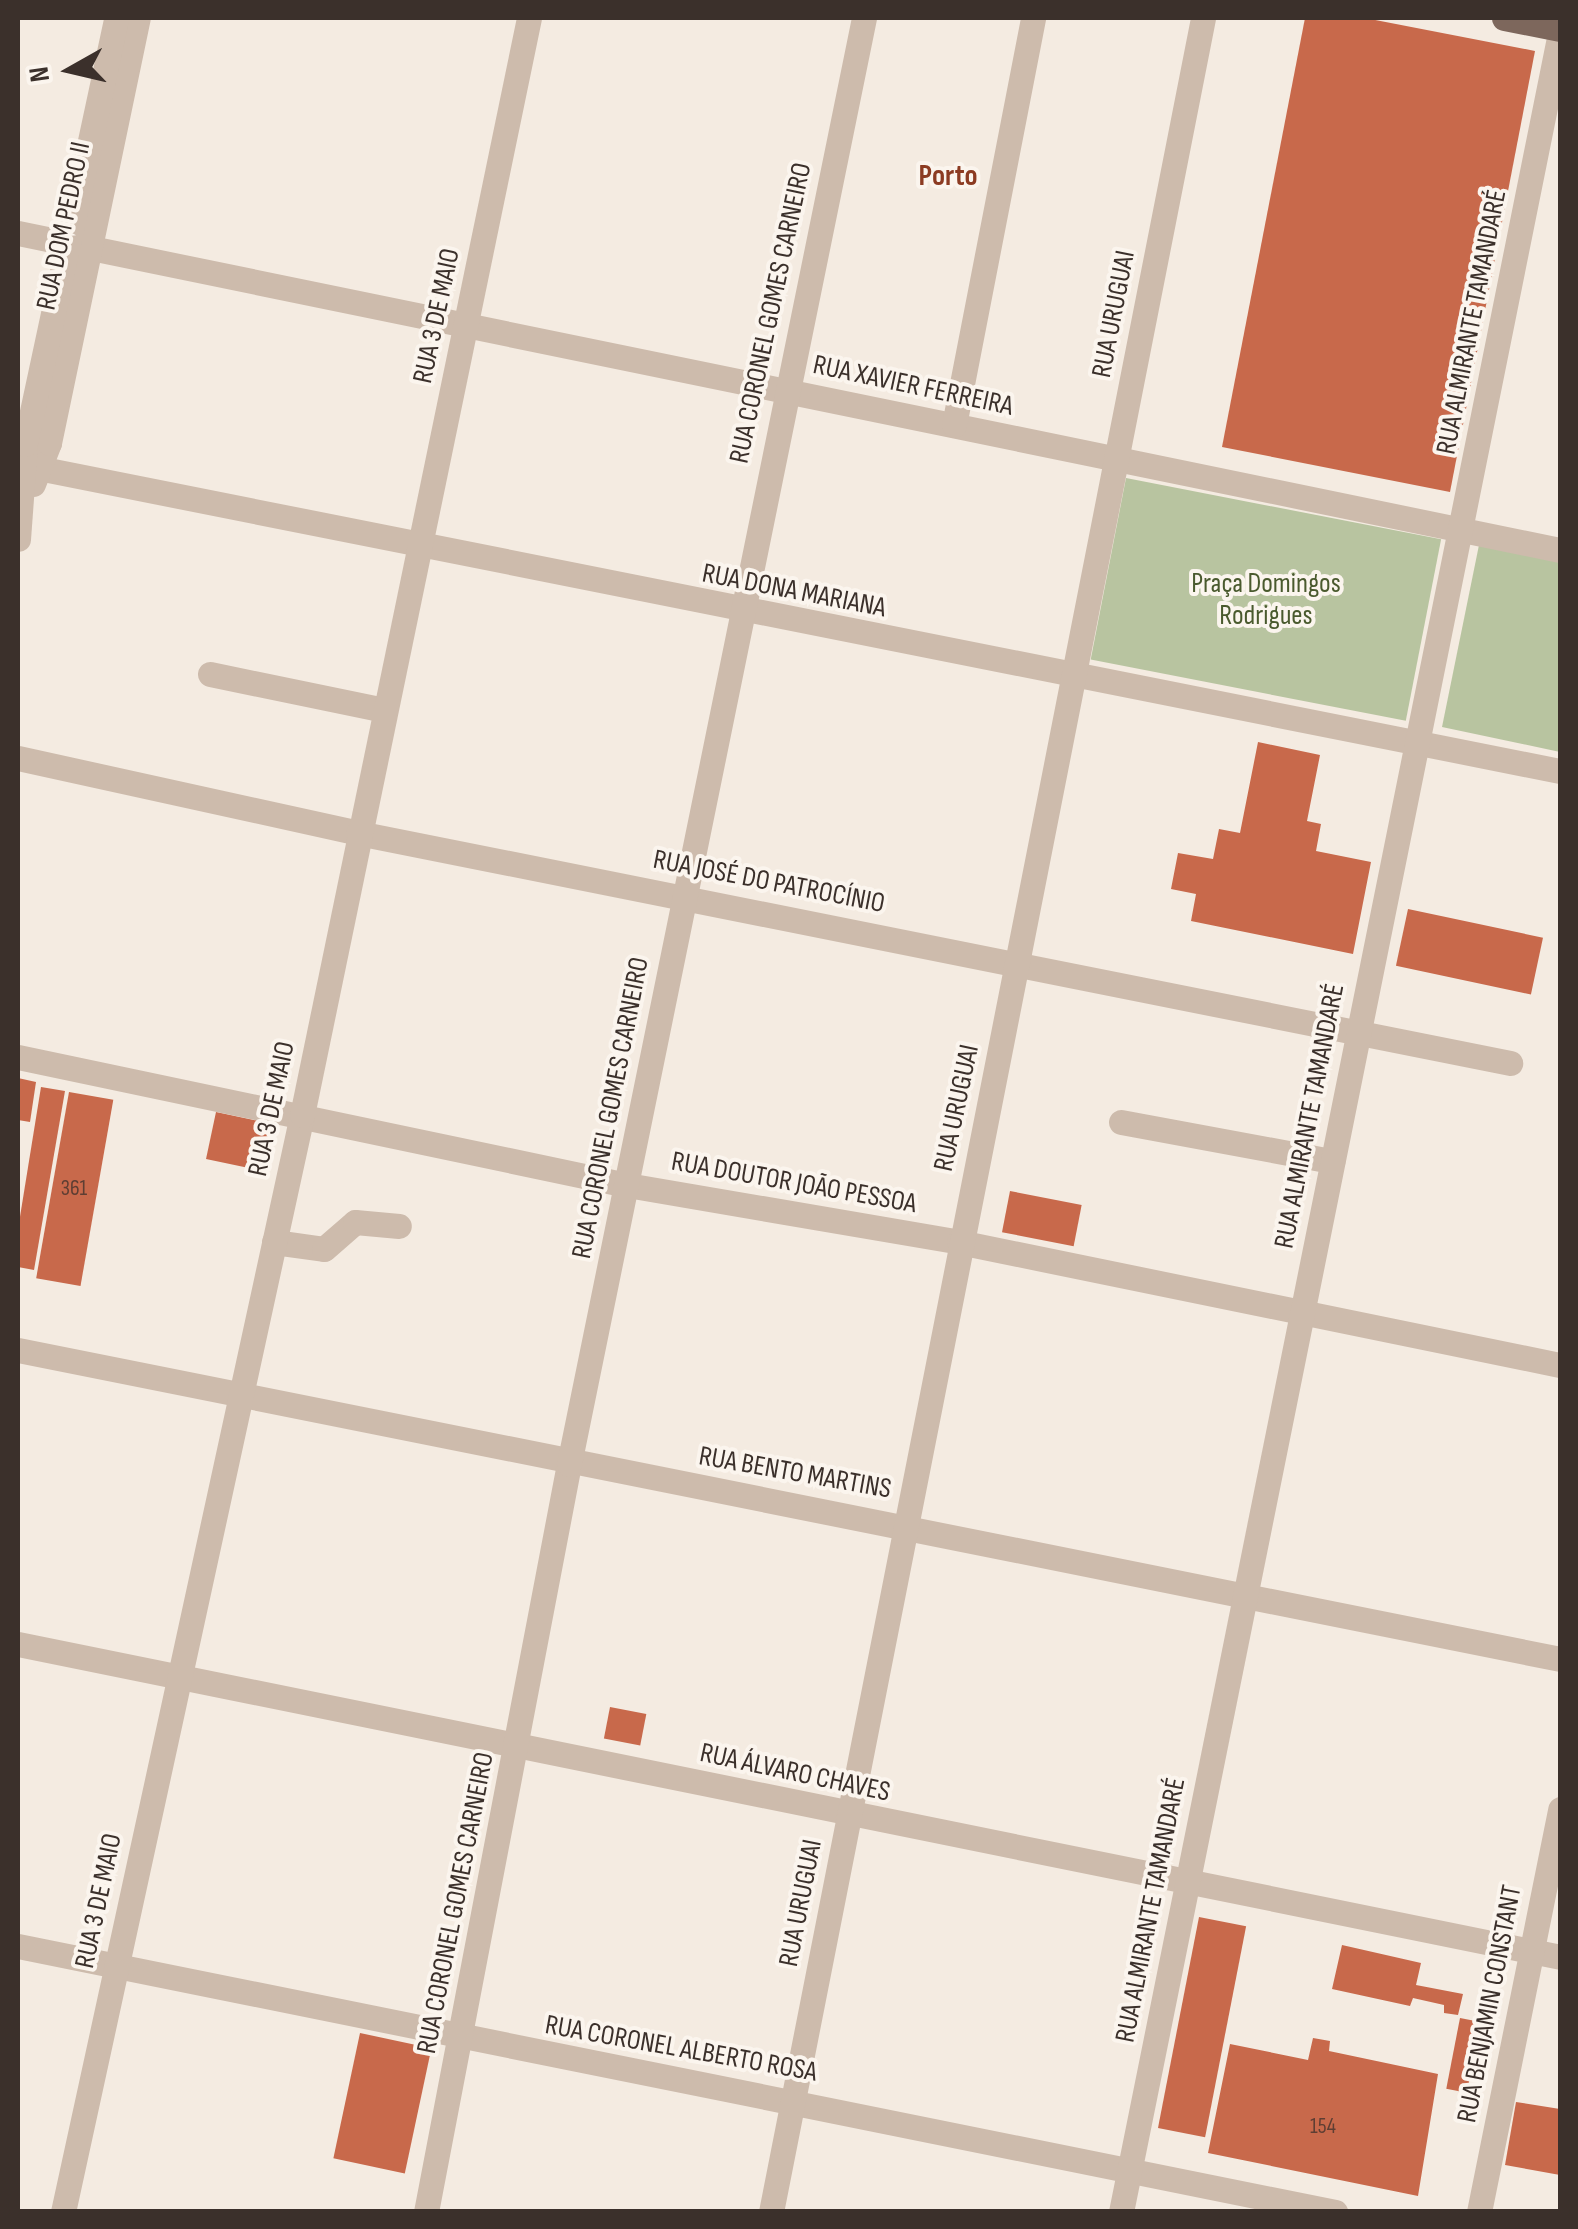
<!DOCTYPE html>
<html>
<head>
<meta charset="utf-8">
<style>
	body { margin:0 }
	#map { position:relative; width:1578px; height:2229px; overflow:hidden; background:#f4ebe1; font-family:"Sofia Sans Condensed",sans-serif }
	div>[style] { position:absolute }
	.green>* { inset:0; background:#b8c4a0; transform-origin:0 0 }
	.building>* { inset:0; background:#c8694b; transform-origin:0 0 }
	.minor>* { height:25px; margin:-12.5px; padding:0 12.5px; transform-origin:12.5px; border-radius:12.5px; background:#cdbbac }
	.major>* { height:25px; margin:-12.5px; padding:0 12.5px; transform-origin:12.5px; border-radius:12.5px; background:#7d675c }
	span { translate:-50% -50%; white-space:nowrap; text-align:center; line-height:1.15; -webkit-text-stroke:8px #fbf5ee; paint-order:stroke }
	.number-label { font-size:22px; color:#5e3e33 }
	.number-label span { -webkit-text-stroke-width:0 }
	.street-label { font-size:28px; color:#3b302b }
	.park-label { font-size:28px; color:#4a5a2e }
	.neighbourhood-label { font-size:30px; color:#8c3b22; font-weight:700 }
	.frame { position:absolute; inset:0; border:20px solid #3b302b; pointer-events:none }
	.north { position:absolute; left:20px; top:20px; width:100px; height:100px; -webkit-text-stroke:8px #fbf5ee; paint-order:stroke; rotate:262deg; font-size:28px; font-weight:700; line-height:40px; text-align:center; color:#3b302b }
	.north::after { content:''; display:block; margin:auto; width:35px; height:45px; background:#3b302b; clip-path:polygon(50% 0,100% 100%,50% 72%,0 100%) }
</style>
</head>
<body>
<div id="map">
	<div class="green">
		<i style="left:1126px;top:478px;width:321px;height:185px;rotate:11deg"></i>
		<i style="clip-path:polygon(1479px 545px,1560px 562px,1560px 752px,1442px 727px)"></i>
	</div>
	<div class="building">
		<i style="clip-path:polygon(1305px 18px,1365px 18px,1535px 51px,1450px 492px,1222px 447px)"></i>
		<i style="clip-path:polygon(1258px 742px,1320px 755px,1307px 821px,1321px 824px,1316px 851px,1371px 862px,1353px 954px,1191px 921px,1196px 894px,1171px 889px,1178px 853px,1213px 859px,1219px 829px,1240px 833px)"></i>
		<i style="left:1408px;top:909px;width:138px;height:58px;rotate:12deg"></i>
		<i style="clip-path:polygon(18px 1078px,36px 1082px,30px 1122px,18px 1120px)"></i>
		<i style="clip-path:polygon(41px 1087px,65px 1091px,34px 1270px,18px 1267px,18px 1229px)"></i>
		<i style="left:69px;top:1092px;width:45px;height:189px;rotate:10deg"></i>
		<i style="left:216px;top:1112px;width:58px;height:48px;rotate:12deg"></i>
		<i style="left:1010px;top:1191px;width:73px;height:42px;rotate:11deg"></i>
		<i style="left:610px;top:1707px;width:37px;height:32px;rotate:11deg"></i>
		<i style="left:1199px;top:1917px;width:48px;height:215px;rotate:11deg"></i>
		<i style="clip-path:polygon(1342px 1945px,1421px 1963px,1416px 1985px,1463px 1994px,1458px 2015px,1444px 2013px,1444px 2005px,1413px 1998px,1410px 2006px,1332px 1989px)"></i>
		<i style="left:1460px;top:2018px;width:21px;height:72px;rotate:11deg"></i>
		<i style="left:360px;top:2033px;width:73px;height:128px;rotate:12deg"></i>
		<i style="clip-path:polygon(1313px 2038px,1330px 2041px,1329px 2051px,1438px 2074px,1418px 2196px,1208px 2153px,1230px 2044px,1308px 2060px)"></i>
		<i style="clip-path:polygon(1516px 2102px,1560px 2109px,1560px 2175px,1505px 2165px)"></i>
	</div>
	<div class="minor">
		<i style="left:18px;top:233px;width:1574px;rotate:11.62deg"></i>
		<i style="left:954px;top:425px;width:415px;rotate:-79deg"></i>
		<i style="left:18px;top:464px;width:1572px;rotate:11.26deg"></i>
		<i style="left:33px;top:484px;width:44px;rotate:-68.7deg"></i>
		<i style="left:49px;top:443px;width:434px;rotate:-78.2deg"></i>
		<i style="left:18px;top:539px;width:95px;rotate:-85.8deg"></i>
		<i style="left:25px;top:444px;width:436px;rotate:-77.9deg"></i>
		<i style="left:210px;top:674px;width:178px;rotate:11.7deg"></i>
		<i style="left:18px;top:758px;width:348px;rotate:12.4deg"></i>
		<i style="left:358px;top:833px;width:1175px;rotate:11.29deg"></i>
		<i style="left:18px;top:1057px;width:622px;rotate:11.87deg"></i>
		<i style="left:627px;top:1185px;width:337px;rotate:9.7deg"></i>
		<i style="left:959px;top:1242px;width:613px;rotate:11.57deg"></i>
		<i style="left:1121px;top:1122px;width:215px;rotate:10.5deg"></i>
		<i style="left:274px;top:1242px;width:50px;rotate:8deg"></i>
		<i style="left:324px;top:1249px;width:41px;rotate:-41.1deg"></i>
		<i style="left:355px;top:1222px;width:44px;rotate:5.2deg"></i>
		<i style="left:18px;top:1350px;width:1573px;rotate:11.33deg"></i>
		<i style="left:18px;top:1644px;width:1573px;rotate:11.47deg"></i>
		<i style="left:18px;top:1946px;width:1344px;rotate:11.42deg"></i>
		<i style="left:63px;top:2212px;width:1123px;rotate:-77.71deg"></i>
		<i style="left:302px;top:1115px;width:1120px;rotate:-78.31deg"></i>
		<i style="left:426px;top:2212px;width:762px;rotate:-79.18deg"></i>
		<i style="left:569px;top:1464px;width:1476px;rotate:-78.47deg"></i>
		<i style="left:771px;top:2212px;width:2236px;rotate:-78.86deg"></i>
		<i style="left:1121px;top:2212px;width:2224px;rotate:-78.61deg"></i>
		<i style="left:1479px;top:2212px;width:411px;rotate:-78.6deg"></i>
	</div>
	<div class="major">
		<i style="left:1504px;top:18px;width:57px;rotate:11.1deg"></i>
	</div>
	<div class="number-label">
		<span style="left:74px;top:1189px">361</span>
		<span style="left:1323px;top:2127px">154</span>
	</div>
	<div class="street-label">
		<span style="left:64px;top:226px;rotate:-78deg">RUA DOM PEDRO II</span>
		<span style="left:771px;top:313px;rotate:-78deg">RUA CORONEL GOMES CARNEIRO</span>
		<span style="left:1114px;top:314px;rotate:-79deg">RUA URUGUAI</span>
		<span style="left:437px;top:316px;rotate:-78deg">RUA 3 DE MAIO</span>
		<span style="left:1472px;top:322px;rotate:-79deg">RUA ALMIRANTE TAMANDARÉ</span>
		<span style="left:913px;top:386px;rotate:12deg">RUA XAVIER FERREIRA</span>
		<span style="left:794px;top:591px;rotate:11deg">RUA DONA MARIANA</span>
		<span style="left:769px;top:882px;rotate:11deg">RUA JOSÉ DO PATROCÍNIO</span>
		<span style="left:611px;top:1108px;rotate:-79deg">RUA CORONEL GOMES CARNEIRO</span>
		<span style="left:957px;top:1108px;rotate:-78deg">RUA URUGUAI</span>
		<span style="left:272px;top:1109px;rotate:-78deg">RUA 3 DE MAIO</span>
		<span style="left:1310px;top:1116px;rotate:-79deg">RUA ALMIRANTE TAMANDARÉ</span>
		<span style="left:794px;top:1183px;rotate:10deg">RUA DOUTOR JOÃO PESSOA</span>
		<span style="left:795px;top:1473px;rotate:10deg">RUA BENTO MARTINS</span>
		<span style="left:795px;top:1773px;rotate:12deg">RUA ÁLVARO CHAVES</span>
		<span style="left:99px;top:1901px;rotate:-78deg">RUA 3 DE MAIO</span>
		<span style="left:456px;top:1903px;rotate:-79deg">RUA CORONEL GOMES CARNEIRO</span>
		<span style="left:801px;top:1903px;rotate:-79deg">RUA URUGUAI</span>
		<span style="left:1151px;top:1910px;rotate:-79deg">RUA ALMIRANTE TAMANDARÉ</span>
		<span style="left:1490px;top:2004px;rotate:-79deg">RUA BENJAMIN CONSTANT</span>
		<span style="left:681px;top:2049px;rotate:10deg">RUA CORONEL ALBERTO ROSA</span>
	</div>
	<div class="park-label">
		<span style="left:1266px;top:600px">Praça Domingos<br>Rodrigues</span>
	</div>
	<div class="neighbourhood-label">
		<span style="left:948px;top:176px">Porto</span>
	</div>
	<div class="frame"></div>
	<div class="north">N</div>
</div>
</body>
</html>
